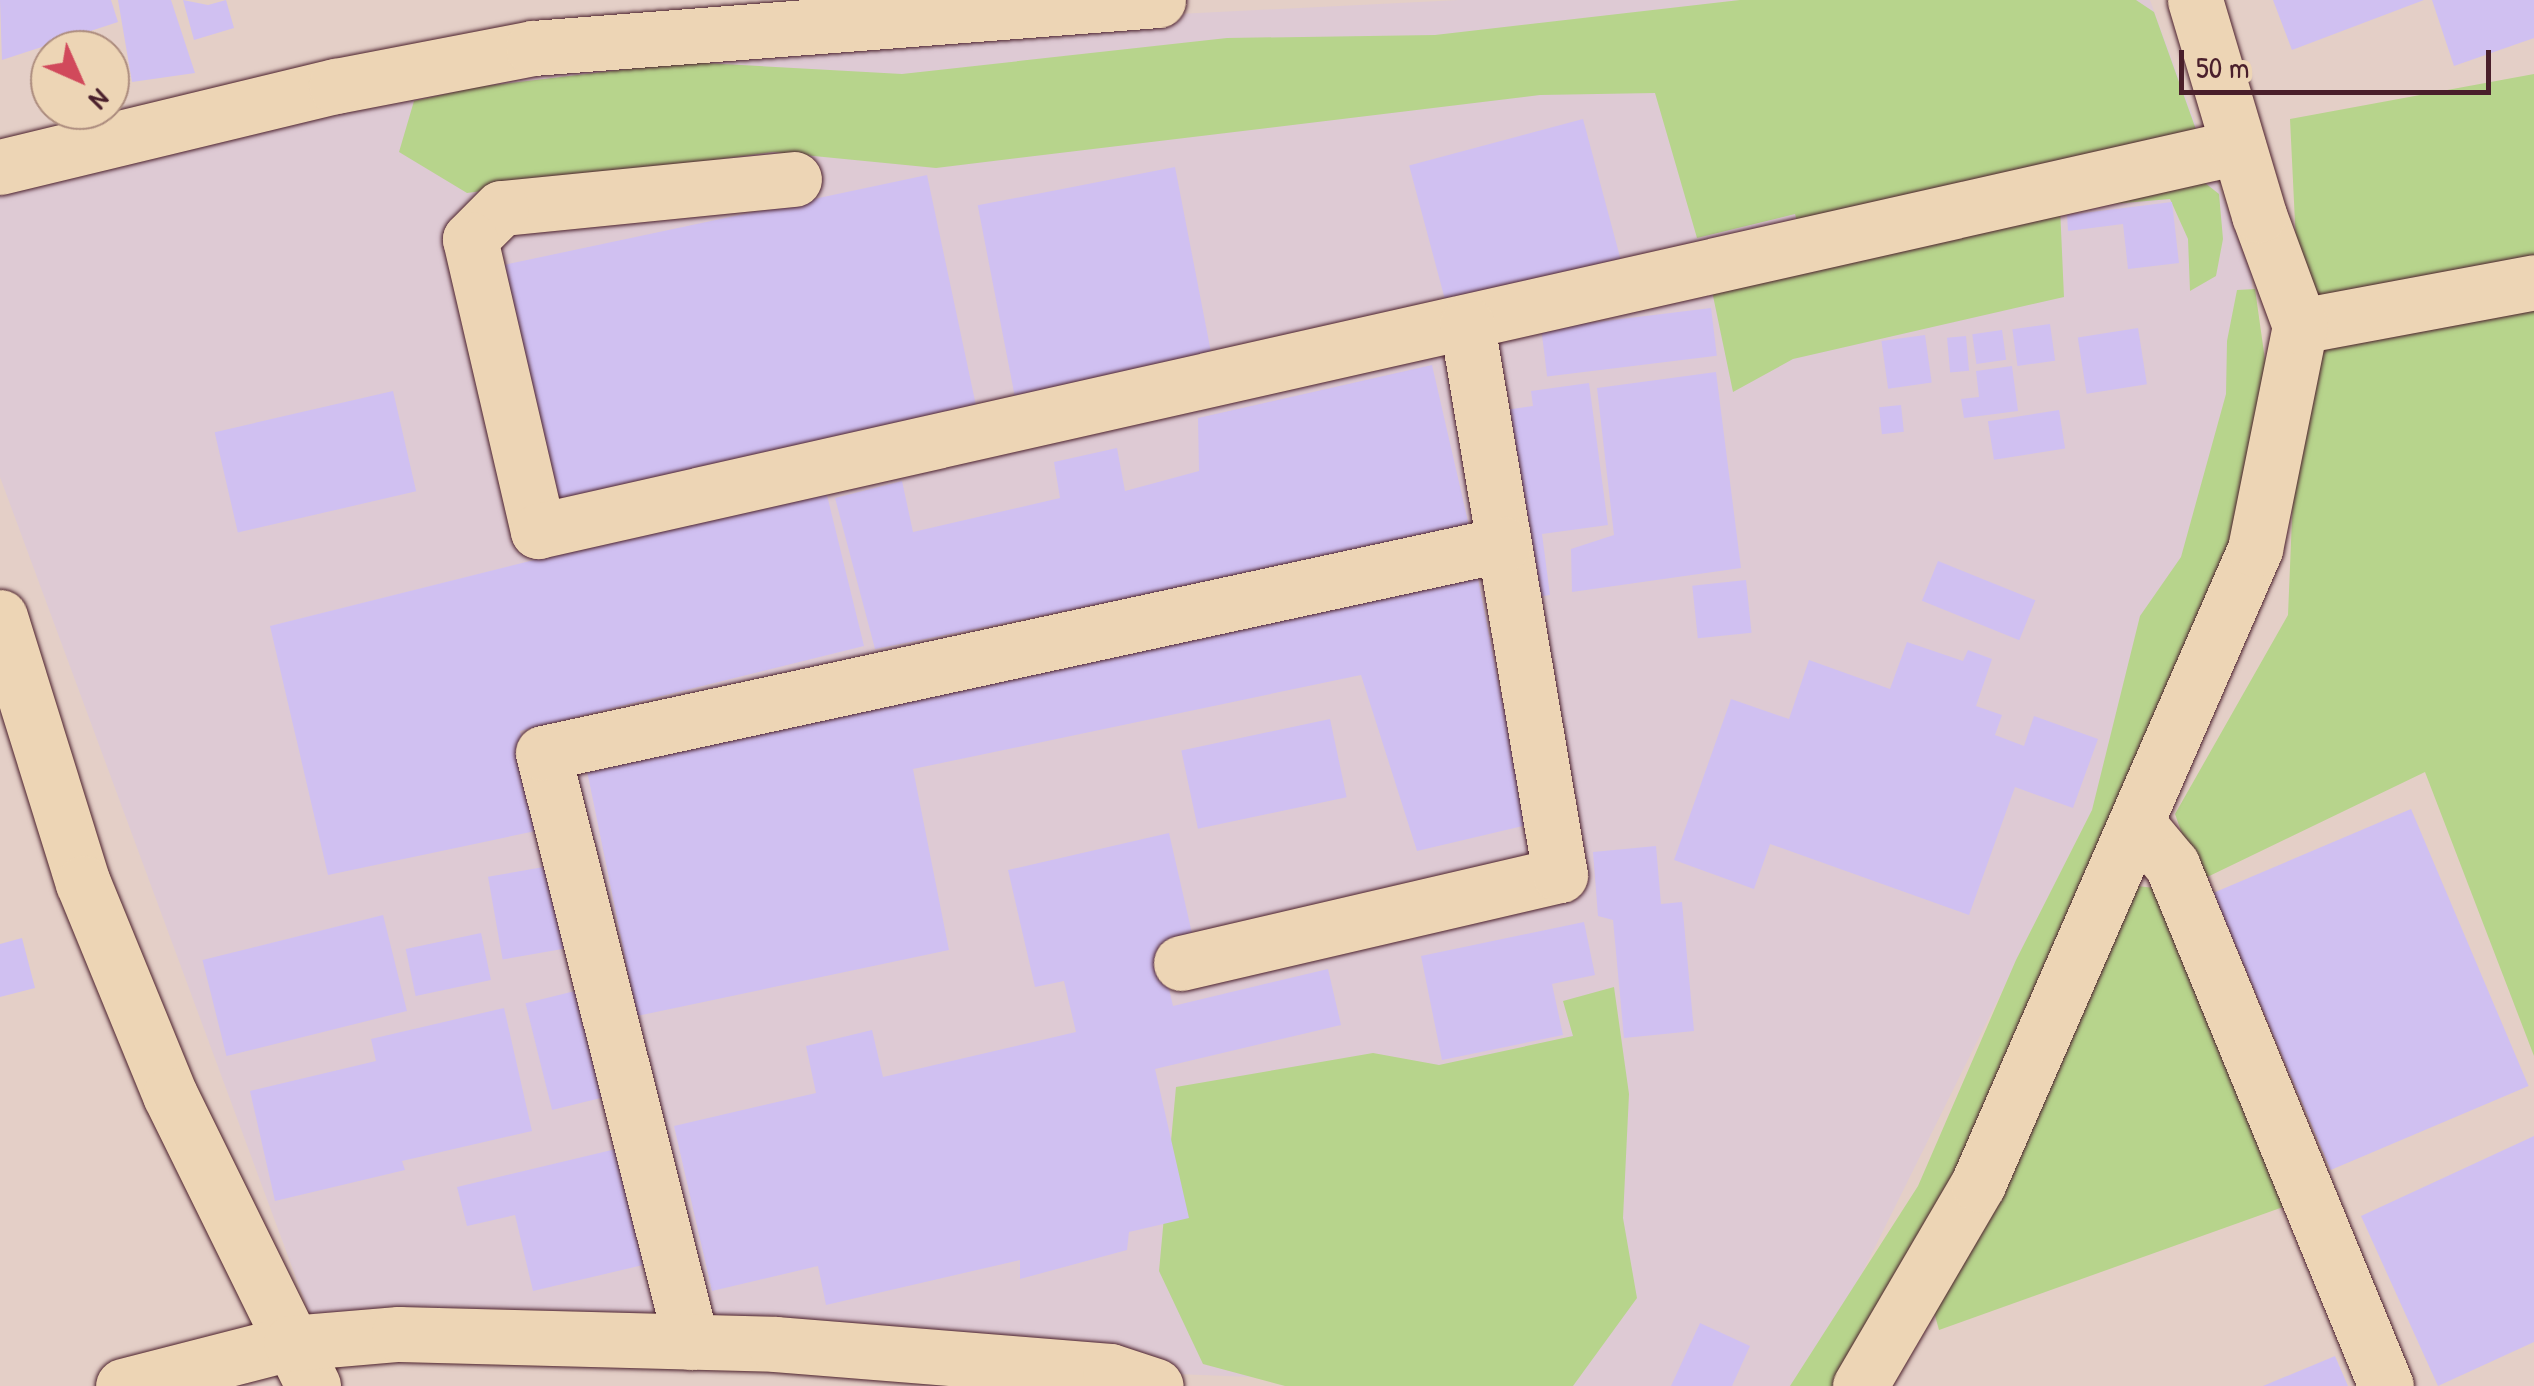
<!DOCTYPE html>
<html>
<head>
<meta charset="utf-8">
<style>
	body { margin:0 }
	#map { position:relative; width:2534px; height:1386px; overflow:hidden; background:#e4cfc7; font-family:"Patrick Hand",sans-serif }
	div>[style] { position:absolute }
	.built>* { inset:0; background:#decad4 }
	.green>* { inset:0; background:#b7d48c }
	.building>* { inset:0; background:#d0c0f1; transform-origin:0 0 }
	.roads { filter:drop-shadow(0 0 2px #4a1f2b) drop-shadow(0 0 2px #4a1f2b) }
	.minor>* { height:55px; margin:-27.5px; padding:0 27.5px; transform-origin:27.5px; border-radius:27.5px; background:#edd5b5 }
	span { translate:-50% -50%; white-space:nowrap; text-align:center; line-height:1.15; -webkit-text-stroke:10px #edd5b5; paint-order:stroke }
	.north { position:absolute; left:30px; top:30px; width:100px; height:100px; box-sizing:border-box; background:#edd5b5; border:2px solid #ac8c7e; border-radius:50%; rotate:135deg; font-size:28px; font-weight:700; line-height:40px; text-align:center; color:#4a1f2b }
	.north::after { content:''; display:block; margin:auto; width:35px; height:45px; background:#d1495b; clip-path:polygon(50% 0,100% 100%,50% 72%,0 100%) }
	.scale { position:absolute; left:2179px; top:50px; width:312px; height:45px; box-sizing:border-box; border:5px solid #4a1f2b; border-top:0; padding-left:12px; font-size:30px; line-height:35px; white-space:nowrap; color:#4a1f2b; -webkit-text-stroke:8px #edd5b5; paint-order:stroke }
</style>
</head>
<body>
<div id="map">
	<div class="built">
		<i style="clip-path:polygon(1459px 0,2150px 0,2252px 275px,2255px 482px,1806px 1386px,1291px 1386px,1252px 1377px,319px 1340px,0 477px,0 170px,599px 43px)"></i>
	</div>
	<div class="green">
		<i style="clip-path:polygon(1740px 0,2136px 0,2154px 12px,2199px 138px,1800px 232px,1795px 214px,1697px 238px,1655px 93px,1540px 95px,936px 168px,773px 152px,467px 193px,399px 152px,414px 101px,476px 87px,687px 62px,902px 74px,1227px 38px,1435px 35px)"></i>
		<i style="clip-path:polygon(2534px 74px,2534px 1056px,2425px 772px,2199px 881px,2175px 814px,2288px 615px,2300px 326px,2290px 119px)"></i>
		<i style="clip-path:polygon(2200px 179px,2219px 194px,2223px 239px,2216px 276px,2190px 291px,2188px 239px,2170px 199px,2065px 208px)"></i>
		<i style="clip-path:polygon(2060px 207px,2064px 297px,1793px 359px,1733px 392px,1712px 291px)"></i>
		<i style="clip-path:polygon(2255px 289px,2270px 395px,2214px 600px,1971px 1144px,1837px 1386px,1790px 1386px,1918px 1186px,2016px 960px,2092px 810px,2140px 616px,2181px 557px,2226px 394px,2227px 341px,2237px 290px)"></i>
		<i style="clip-path:polygon(2129px 885px,2171px 890px,2294px 1203px,1939px 1330px,1934px 1312px)"></i>
		<i style="clip-path:polygon(1614px 987px,1629px 1094px,1623px 1218px,1637px 1298px,1573px 1386px,1285px 1386px,1203px 1364px,1159px 1271px,1176px 1087px,1373px 1053px,1439px 1065px,1573px 1036px,1563px 1001px)"></i>
	</div>
	<div class="building">
		<i style="clip-path:polygon(0 0,111px 0,118px 22px,2px 60px)"></i>
		<i style="clip-path:polygon(118px 0,171px 0,195px 73px,132px 82px)"></i>
		<i style="clip-path:polygon(183px 0,208px 5px,226px 0,234px 28px,194px 40px)"></i>
		<i style="clip-path:polygon(2273px 0,2424px 0,2292px 50px)"></i>
		<i style="clip-path:polygon(2432px 0,2534px 0,2534px 38px,2454px 66px)"></i>
		<i style="left:1583px;top:119px;width:145px;height:180px;rotate:75deg"></i>
		<i style="left:1175px;top:167px;width:203px;height:201px;rotate:79deg"></i>
		<i style="left:927px;top:175px;width:243px;height:440px;rotate:78deg"></i>
		<i style="clip-path:polygon(2172px 202px,2179px 263px,2128px 269px,2123px 224px,2068px 231px,2067px 215px)"></i>
		<i style="left:1711px;top:308px;width:48px;height:171px;rotate:83deg"></i>
		<i style="left:2050px;top:324px;width:37px;height:38px;rotate:82deg"></i>
		<i style="left:2138px;top:328px;width:57px;height:61px;rotate:81deg"></i>
		<i style="left:2002px;top:330px;width:30px;height:30px;rotate:82deg"></i>
		<i style="left:1925px;top:335px;width:48px;height:44px;rotate:82deg"></i>
		<i style="left:1966px;top:336px;width:35px;height:19px;rotate:85deg"></i>
		<i style="clip-path:polygon(1432px 365px,1470px 530px,875px 649px,835px 498px,902px 481px,913px 532px,1060px 498px,1054px 462px,1117px 448px,1125px 491px,1199px 471px,1198px 418px)"></i>
		<i style="clip-path:polygon(2012px 366px,2018px 411px,1964px 418px,1961px 399px,1979px 397px,1976px 371px)"></i>
		<i style="clip-path:polygon(1716px 372px,1741px 568px,1572px 592px,1571px 549px,1614px 535px,1597px 388px)"></i>
		<i style="clip-path:polygon(1589px 383px,1608px 525px,1542px 534px,1550px 595px,1530px 598px,1505px 410px,1533px 406px,1531px 391px)"></i>
		<i style="left:393px;top:391px;width:103px;height:183px;rotate:77deg"></i>
		<i style="left:1901px;top:405px;width:27px;height:22px;rotate:84deg"></i>
		<i style="left:2059px;top:410px;width:39px;height:72px;rotate:81deg"></i>
		<i style="clip-path:polygon(825px 487px,864px 646px,520px 731px,545px 829px,328px 875px,270px 626px)"></i>
		<i style="left:1938px;top:561px;width:105px;height:43px;rotate:22deg"></i>
		<i style="clip-path:polygon(1476px 569px,1527px 825px,1417px 851px,1361px 675px,913px 769px,949px 950px,637px 1016px,584px 756px)"></i>
		<i style="left:1746px;top:580px;width:53px;height:54px;rotate:84deg"></i>
		<i style="clip-path:polygon(1907px 642px,1963px 661px,1968px 650px,1992px 659px,1976px 706px,2002px 715px,1995px 735px,2024px 746px,2034px 716px,2098px 739px,2073px 808px,2015px 787px,1969px 915px,1770px 844px,1754px 889px,1674px 860px,1731px 699px,1789px 719px,1809px 660px,1890px 689px)"></i>
		<i style="left:1330px;top:719px;width:80px;height:152px;rotate:78deg"></i>
		<i style="left:2411px;top:809px;width:301px;height:215px;rotate:67deg"></i>
		<i style="clip-path:polygon(1169px 833px,1194px 942px,1160px 950px,1173px 1006px,1328px 969px,1341px 1025px,1155px 1069px,1189px 1218px,1129px 1232px,1127px 1250px,1020px 1279px,1020px 1260px,826px 1305px,818px 1266px,712px 1291px,674px 1126px,816px 1093px,806px 1046px,872px 1030px,883px 1077px,1076px 1032px,1064px 981px,1035px 987px,1008px 870px)"></i>
		<i style="clip-path:polygon(1656px 846px,1661px 904px,1682px 902px,1694px 1031px,1624px 1038px,1613px 920px,1598px 916px,1593px 852px)"></i>
		<i style="left:555px;top:865px;width:84px;height:68px;rotate:80deg"></i>
		<i style="left:383px;top:915px;width:99px;height:186px;rotate:76deg"></i>
		<i style="clip-path:polygon(1584px 922px,1595px 975px,1552px 984px,1563px 1035px,1442px 1060px,1421px 956px)"></i>
		<i style="left:481px;top:933px;width:48px;height:77px;rotate:78deg"></i>
		<i style="clip-path:polygon(22px 938px,35px 988px,0 997px,0 944px)"></i>
		<i style="left:575px;top:991px;width:110px;height:51px;rotate:76deg"></i>
		<i style="clip-path:polygon(504px 1008px,532px 1131px,402px 1161px,405px 1170px,275px 1201px,250px 1091px,376px 1061px,371px 1039px)"></i>
		<i style="clip-path:polygon(2534px 1136px,2534px 1342px,2438px 1386px,2361px 1216px)"></i>
		<i style="clip-path:polygon(616px 1149px,643px 1265px,533px 1291px,515px 1215px,467px 1226px,457px 1187px)"></i>
		<i style="clip-path:polygon(1700px 1323px,1750px 1346px,1732px 1386px,1671px 1386px)"></i>
		<i style="clip-path:polygon(2335px 1356px,2348px 1386px,2263px 1386px)"></i>
	</div>
	<div class="roads">
		<div class="minor">
			<i style="left:0;top:167px;width:346px;rotate:-13.6deg"></i>
			<i style="left:336px;top:86px;width:201px;rotate:-10.9deg"></i>
			<i style="left:533px;top:48px;width:627px;rotate:-4.39deg"></i>
			<i style="left:794px;top:179px;width:294px;rotate:174.3deg"></i>
			<i style="left:501px;top:208px;width:44px;rotate:135deg"></i>
			<i style="left:470px;top:239px;width:300px;rotate:76.9deg"></i>
			<i style="left:538px;top:531px;width:1743px;rotate:-12.73deg"></i>
			<i style="left:2300px;top:326px;width:238px;rotate:-10.6deg"></i>
			<i style="left:0;top:617px;width:279px;rotate:72.7deg"></i>
			<i style="left:83px;top:883px;width:229px;rotate:67.7deg"></i>
			<i style="left:170px;top:1095px;width:324px;rotate:63.8deg"></i>
			<i style="left:2137px;top:823px;width:55px;rotate:50.2deg"></i>
			<i style="left:2172px;top:865px;width:563px;rotate:67.67deg"></i>
			<i style="left:1181px;top:963px;width:389px;rotate:-13.1deg"></i>
			<i style="left:1560px;top:875px;width:558px;rotate:-99.6deg"></i>
			<i style="left:691px;top:1342px;width:607px;rotate:-104.1deg"></i>
			<i style="left:543px;top:753px;width:983px;rotate:-12.27deg"></i>
			<i style="left:123px;top:1386px;width:173px;rotate:-14.4deg"></i>
			<i style="left:291px;top:1343px;width:108px;rotate:-4.8deg"></i>
			<i style="left:399px;top:1334px;width:376px;rotate:1.5deg"></i>
			<i style="left:775px;top:1344px;width:336px;rotate:4.6deg"></i>
			<i style="left:1110px;top:1371px;width:48px;rotate:18.1deg"></i>
			<i style="left:1860px;top:1386px;width:234px;rotate:-59.7deg"></i>
			<i style="left:1978px;top:1184px;width:693px;rotate:-66.43deg"></i>
			<i style="left:2255px;top:549px;width:227px;rotate:-78.6deg"></i>
			<i style="left:2300px;top:326px;width:118px;rotate:-110.3deg"></i>
			<i style="left:2259px;top:215px;width:224px;rotate:-106.6deg"></i>
		</div>
	</div>
	<div class="north">N</div>
	<div class="scale">50 m</div>
</div>
</body>
</html>
